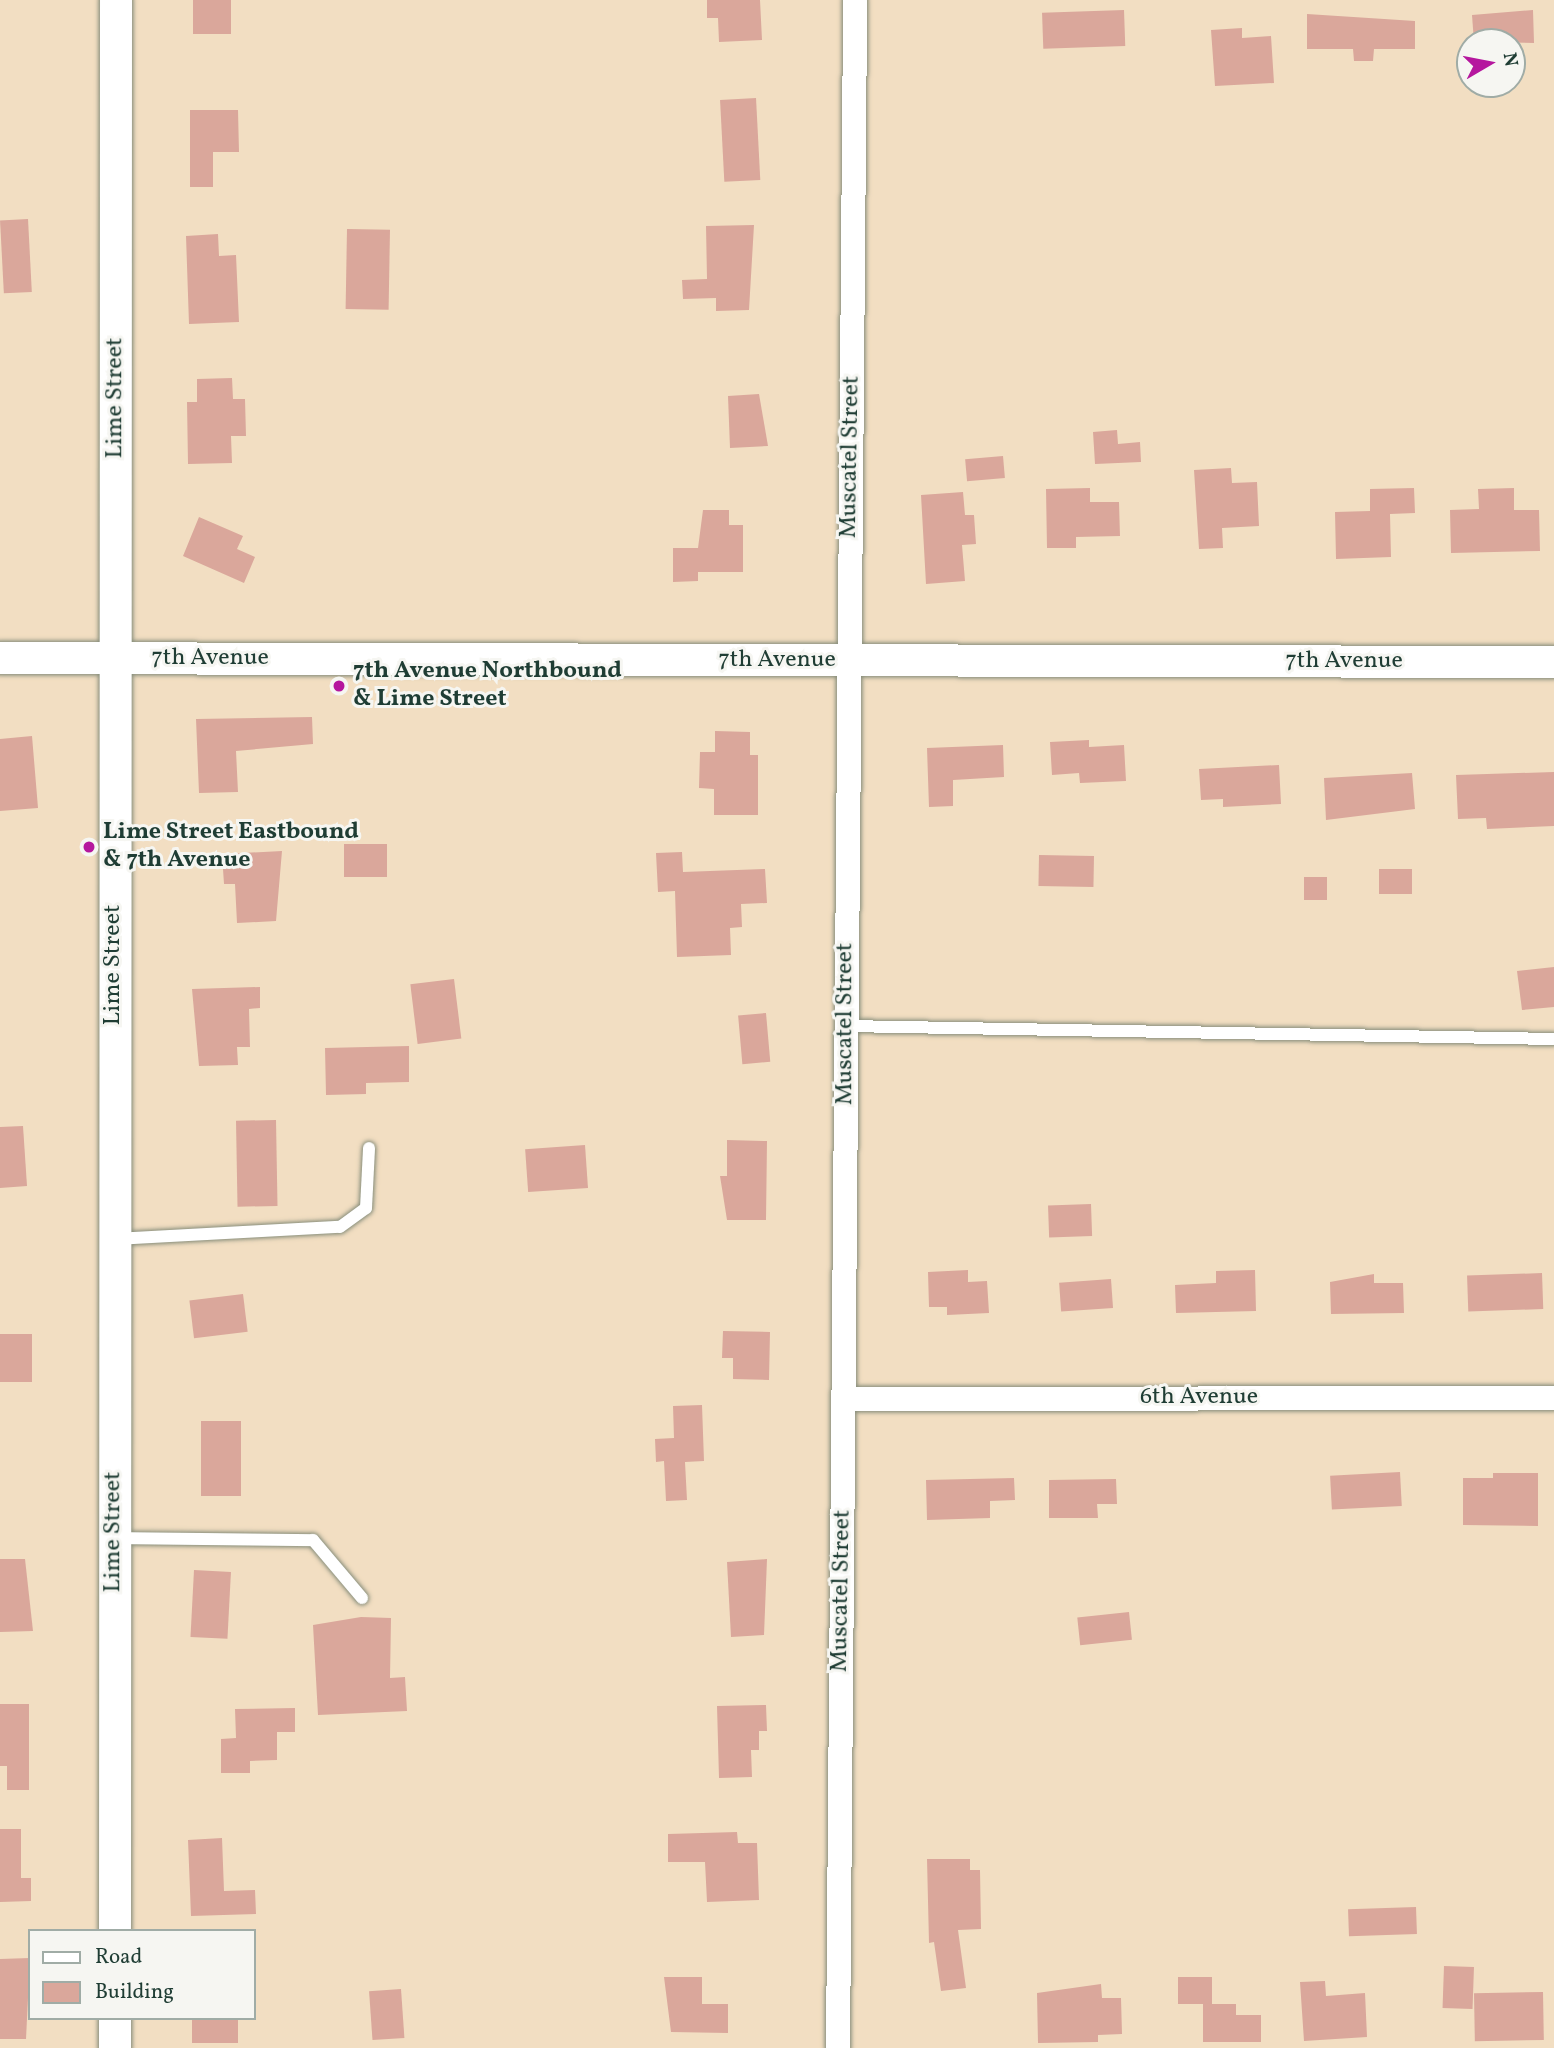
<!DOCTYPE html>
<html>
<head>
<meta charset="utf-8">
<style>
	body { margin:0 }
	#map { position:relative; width:1554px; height:2048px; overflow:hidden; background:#f2dec2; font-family:Vollkorn,serif }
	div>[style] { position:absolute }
	.building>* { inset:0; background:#daa79b; transform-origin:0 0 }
	.roads { filter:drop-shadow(0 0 2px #888e7b) drop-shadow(0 0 2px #888e7b) }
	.service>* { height:12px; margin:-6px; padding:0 6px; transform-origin:6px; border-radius:6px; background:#fff }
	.minor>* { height:24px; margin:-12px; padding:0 12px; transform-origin:12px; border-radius:12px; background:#fff }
	.tertiary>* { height:32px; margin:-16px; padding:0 16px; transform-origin:16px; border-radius:16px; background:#fff }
	.dots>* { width:19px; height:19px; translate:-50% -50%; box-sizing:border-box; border:4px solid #f6f6f2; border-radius:50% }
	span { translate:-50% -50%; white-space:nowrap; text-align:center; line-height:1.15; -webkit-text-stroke:6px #f6f6f2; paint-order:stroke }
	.street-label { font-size:24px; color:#1f3d34 }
	.poi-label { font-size:24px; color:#1f3d34; font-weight:700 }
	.left { translate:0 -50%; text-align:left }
	.legend { position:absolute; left:28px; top:1929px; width:228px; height:91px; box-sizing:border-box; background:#f6f6f2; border:2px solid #a0aca6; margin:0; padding:9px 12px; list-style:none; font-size:21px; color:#1f3d34 }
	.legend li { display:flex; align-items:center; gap:14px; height:35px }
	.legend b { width:35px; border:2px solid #a0aca6 }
	.north { position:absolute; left:1456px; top:28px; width:70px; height:70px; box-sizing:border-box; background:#f6f6f2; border:2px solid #a0aca6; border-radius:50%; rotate:80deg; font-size:19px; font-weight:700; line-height:28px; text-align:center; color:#1f3d34 }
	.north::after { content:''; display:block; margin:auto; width:24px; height:32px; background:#b5179e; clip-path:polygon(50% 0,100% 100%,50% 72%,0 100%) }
</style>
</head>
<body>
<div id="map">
	<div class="building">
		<i style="left:193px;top:0;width:38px;height:34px"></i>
		<i style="clip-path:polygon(707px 0,760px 0,762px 40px,719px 42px,718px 18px,707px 18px)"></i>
		<i style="left:1124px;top:10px;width:36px;height:82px;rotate:88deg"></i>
		<i style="clip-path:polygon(1533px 10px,1534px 43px,1474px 42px,1472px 15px)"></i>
		<i style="clip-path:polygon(1307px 14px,1415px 21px,1415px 49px,1374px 49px,1373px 61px,1354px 61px,1353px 49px,1307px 49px)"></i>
		<i style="clip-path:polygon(1242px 28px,1242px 38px,1271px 36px,1274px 83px,1215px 86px,1211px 30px)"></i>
		<i style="left:756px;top:98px;width:82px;height:36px;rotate:87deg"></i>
		<i style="clip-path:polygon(190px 110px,238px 110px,239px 152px,213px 152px,213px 187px,190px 187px)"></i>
		<i style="left:28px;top:219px;width:73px;height:28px;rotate:87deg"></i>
		<i style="clip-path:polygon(754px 225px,749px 310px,716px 311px,716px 298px,683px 299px,682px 280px,707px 279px,706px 226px)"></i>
		<i style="left:347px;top:229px;width:43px;height:80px;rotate:1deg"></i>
		<i style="clip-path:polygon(218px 234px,219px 256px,236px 255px,239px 322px,189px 324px,186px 236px)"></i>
		<i style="clip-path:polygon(232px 378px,233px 399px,245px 399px,246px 436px,231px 436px,232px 463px,188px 464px,187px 402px,197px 402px,197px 379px)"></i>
		<i style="clip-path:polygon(759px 394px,768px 446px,730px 448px,728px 396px)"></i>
		<i style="clip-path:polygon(1117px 430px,1118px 444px,1140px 442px,1141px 462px,1095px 464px,1093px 432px)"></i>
		<i style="left:1003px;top:456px;width:22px;height:38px;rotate:85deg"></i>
		<i style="clip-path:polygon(1231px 468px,1232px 483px,1257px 482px,1259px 526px,1222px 528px,1223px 548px,1199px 549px,1194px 470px)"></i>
		<i style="clip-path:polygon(1090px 488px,1090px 502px,1119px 502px,1120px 536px,1076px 537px,1076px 548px,1047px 548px,1046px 489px)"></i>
		<i style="clip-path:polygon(1414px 488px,1415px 513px,1390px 514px,1391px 557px,1336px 559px,1335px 512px,1370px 511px,1370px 489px)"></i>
		<i style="clip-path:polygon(1514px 488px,1514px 510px,1539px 510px,1540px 551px,1451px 553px,1450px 510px,1479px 509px,1478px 489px)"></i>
		<i style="clip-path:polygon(963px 492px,965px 515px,974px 515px,976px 544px,962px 545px,965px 581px,926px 584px,921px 495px)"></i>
		<i style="clip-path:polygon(703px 510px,729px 510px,729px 525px,743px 525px,743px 572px,698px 572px,698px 581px,673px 582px,673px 548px,698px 548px)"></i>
		<i style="clip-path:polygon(199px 517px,243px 536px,237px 549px,255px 557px,244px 583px,183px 556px)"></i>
		<i style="clip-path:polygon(312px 717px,313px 744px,236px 751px,238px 792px,199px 793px,196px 719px)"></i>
		<i style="clip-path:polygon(715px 731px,750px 732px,750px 755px,758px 755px,758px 815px,714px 815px,714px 789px,699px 788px,700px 752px,715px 752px)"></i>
		<i style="clip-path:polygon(32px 736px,38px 808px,0 811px,0 739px)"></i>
		<i style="clip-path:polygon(1089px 740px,1089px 747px,1124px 745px,1126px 781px,1080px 783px,1079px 773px,1052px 775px,1050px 742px)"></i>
		<i style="clip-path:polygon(1003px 745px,1004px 777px,953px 780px,953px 806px,929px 807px,927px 748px)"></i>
		<i style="clip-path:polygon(1279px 765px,1281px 804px,1223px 807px,1223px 799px,1201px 800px,1199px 769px)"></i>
		<i style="clip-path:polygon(1554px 772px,1554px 826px,1487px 829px,1486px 818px,1458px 819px,1456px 775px)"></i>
		<i style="clip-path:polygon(1412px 773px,1415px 809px,1326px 820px,1324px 778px)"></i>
		<i style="left:344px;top:844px;width:43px;height:33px"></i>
		<i style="clip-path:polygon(282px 851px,276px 921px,237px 923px,235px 884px,224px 884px,222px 854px)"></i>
		<i style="clip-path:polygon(682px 852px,683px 872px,765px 869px,767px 903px,741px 904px,742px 927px,730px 928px,731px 955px,677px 957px,675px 891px,658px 892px,656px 853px)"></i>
		<i style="left:1039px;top:855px;width:55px;height:31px;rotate:1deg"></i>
		<i style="left:1379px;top:869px;width:33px;height:25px"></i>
		<i style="left:1304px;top:877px;width:23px;height:23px"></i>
		<i style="clip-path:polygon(1554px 967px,1554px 1007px,1522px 1010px,1517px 971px)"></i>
		<i style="left:454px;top:979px;width:60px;height:44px;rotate:83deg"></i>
		<i style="clip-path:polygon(260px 987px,260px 1008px,249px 1009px,250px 1047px,237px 1047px,238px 1065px,199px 1066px,192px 989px)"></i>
		<i style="left:766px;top:1013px;width:49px;height:28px;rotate:85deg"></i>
		<i style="clip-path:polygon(409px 1046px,409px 1082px,366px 1083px,366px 1094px,326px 1095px,325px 1048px)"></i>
		<i style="left:276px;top:1120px;width:86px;height:40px;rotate:89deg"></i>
		<i style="clip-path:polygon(23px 1126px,27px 1186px,0 1188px,0 1127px)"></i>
		<i style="clip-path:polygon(727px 1140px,767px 1141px,766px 1220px,727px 1220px,720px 1176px,727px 1176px)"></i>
		<i style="left:585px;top:1145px;width:43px;height:60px;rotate:86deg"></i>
		<i style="left:1091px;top:1204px;width:32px;height:43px;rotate:88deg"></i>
		<i style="clip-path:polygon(968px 1270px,968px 1282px,987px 1281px,989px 1313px,947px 1315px,947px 1307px,929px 1307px,928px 1272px)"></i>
		<i style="clip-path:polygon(1255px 1270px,1256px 1311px,1176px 1313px,1175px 1285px,1216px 1283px,1216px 1271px)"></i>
		<i style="left:1542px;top:1273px;width:36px;height:75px;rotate:88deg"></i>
		<i style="clip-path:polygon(1374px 1274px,1374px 1283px,1403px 1283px,1404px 1313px,1331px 1314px,1330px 1282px)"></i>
		<i style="left:1111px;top:1279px;width:29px;height:52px;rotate:86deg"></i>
		<i style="left:243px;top:1294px;width:38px;height:54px;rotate:83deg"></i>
		<i style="clip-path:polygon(723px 1331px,770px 1332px,769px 1380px,733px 1379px,733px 1358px,722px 1358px)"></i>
		<i style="left:0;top:1334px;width:32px;height:48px"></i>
		<i style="clip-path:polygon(702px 1405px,704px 1461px,685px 1462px,687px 1500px,666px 1501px,664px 1461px,656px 1462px,655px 1439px,674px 1438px,673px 1406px)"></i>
		<i style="left:201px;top:1421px;width:40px;height:75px"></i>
		<i style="left:1400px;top:1472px;width:34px;height:70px;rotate:87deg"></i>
		<i style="clip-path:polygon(1493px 1473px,1538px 1473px,1538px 1526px,1463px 1525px,1463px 1478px,1493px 1478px)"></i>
		<i style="clip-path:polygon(1014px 1478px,1015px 1500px,990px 1501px,990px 1518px,927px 1520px,926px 1480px)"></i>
		<i style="clip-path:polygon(1116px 1479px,1117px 1504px,1097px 1504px,1098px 1518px,1049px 1518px,1049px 1480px)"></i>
		<i style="clip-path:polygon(0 1559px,25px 1559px,33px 1631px,0 1632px)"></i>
		<i style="clip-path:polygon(767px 1559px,764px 1635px,731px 1637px,727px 1562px)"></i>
		<i style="left:194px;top:1570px;width:37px;height:67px;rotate:3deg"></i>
		<i style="left:1129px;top:1612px;width:28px;height:52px;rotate:84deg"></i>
		<i style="clip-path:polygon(361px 1617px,391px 1618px,390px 1678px,405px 1677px,407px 1711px,318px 1715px,313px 1625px)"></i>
		<i style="clip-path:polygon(0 1704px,29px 1704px,29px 1790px,7px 1790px,7px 1766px,0 1766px)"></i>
		<i style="clip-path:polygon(766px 1705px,767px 1731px,759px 1731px,759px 1750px,751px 1750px,752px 1777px,719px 1778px,717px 1706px)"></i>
		<i style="clip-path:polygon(295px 1708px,295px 1732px,277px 1732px,277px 1760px,250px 1761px,250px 1773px,221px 1773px,221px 1739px,236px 1738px,235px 1709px)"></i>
		<i style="clip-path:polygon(0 1829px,21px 1829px,21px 1878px,31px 1878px,31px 1901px,0 1902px)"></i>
		<i style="clip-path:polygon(737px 1832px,738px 1843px,757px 1843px,759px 1900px,707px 1902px,705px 1862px,668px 1862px,668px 1834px)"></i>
		<i style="clip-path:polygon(222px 1838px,224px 1891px,255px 1890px,256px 1914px,191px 1916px,188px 1840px)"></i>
		<i style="clip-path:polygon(927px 1859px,970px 1859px,970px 1870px,980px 1870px,981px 1929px,958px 1930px,966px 1988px,941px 1991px,934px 1942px,929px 1943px)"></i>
		<i style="left:1416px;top:1907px;width:27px;height:68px;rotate:88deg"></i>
		<i style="clip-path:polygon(30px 1958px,26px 2039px,0 2039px,0 1959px)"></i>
		<i style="left:1444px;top:1966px;width:30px;height:42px;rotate:2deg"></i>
		<i style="clip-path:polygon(664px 1977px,702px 1977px,702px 2004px,728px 2004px,728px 2033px,671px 2032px)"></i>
		<i style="left:1178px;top:1977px;width:34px;height:27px"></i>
		<i style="clip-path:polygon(1325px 1981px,1326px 1996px,1365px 1993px,1367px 2037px,1304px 2041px,1300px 1982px)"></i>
		<i style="clip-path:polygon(1101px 1984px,1102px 1998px,1121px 1998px,1122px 2034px,1098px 2035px,1098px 2042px,1038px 2043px,1037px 1993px)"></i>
		<i style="left:401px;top:1989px;width:49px;height:32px;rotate:86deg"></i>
		<i style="left:1543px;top:1992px;width:48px;height:69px;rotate:89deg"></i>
		<i style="clip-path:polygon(1203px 2004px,1236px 2004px,1236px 2015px,1261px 2015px,1261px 2042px,1203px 2042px)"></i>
		<i style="left:192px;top:2018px;width:46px;height:25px"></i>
	</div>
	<div class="roads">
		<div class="service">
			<i style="left:846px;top:1026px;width:708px;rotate:1.05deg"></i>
			<i style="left:115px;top:1239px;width:225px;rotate:-3.1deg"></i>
			<i style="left:340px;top:1227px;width:32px;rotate:-36deg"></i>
			<i style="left:366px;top:1208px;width:60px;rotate:-87.1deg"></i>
			<i style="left:115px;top:1538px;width:198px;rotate:0.6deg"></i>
			<i style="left:313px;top:1540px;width:76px;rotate:49.8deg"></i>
		</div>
		<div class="minor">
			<i style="left:843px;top:1399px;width:711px;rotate:-0.08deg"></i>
			<i style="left:838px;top:2048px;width:2048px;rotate:-89.52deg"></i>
		</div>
		<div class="tertiary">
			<i style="left:0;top:658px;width:1554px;rotate:0.15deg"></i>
			<i style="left:115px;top:1931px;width:1931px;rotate:-89.97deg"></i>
			<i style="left:115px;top:2018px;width:30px;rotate:90deg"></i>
		</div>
	</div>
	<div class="dots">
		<i style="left:339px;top:686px;background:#b5179e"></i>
		<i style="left:89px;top:847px;background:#b5179e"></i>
	</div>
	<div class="street-label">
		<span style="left:116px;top:398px;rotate:-90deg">Lime Street</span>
		<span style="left:851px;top:457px;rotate:-89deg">Muscatel Street</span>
		<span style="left:210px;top:659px">7th Avenue</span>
		<span style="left:777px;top:661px">7th Avenue</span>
		<span style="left:1344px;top:662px">7th Avenue</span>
		<span style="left:114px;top:965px;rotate:-90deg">Lime Street</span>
		<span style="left:846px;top:1024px;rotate:-90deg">Muscatel Street</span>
		<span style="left:1199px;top:1398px">6th Avenue</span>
		<span style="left:114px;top:1532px;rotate:-90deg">Lime Street</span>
		<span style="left:842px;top:1591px;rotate:-89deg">Muscatel Street</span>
	</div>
	<div class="poi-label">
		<span class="left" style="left:353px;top:686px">7th Avenue Northbound<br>&amp; Lime Street</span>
		<span class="left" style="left:103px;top:847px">Lime Street Eastbound<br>&amp; 7th Avenue</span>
	</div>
	<ul class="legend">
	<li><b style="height:9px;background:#fff"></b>Road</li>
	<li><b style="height:19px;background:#daa79b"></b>Building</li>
	</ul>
	<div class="north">N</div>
</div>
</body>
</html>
